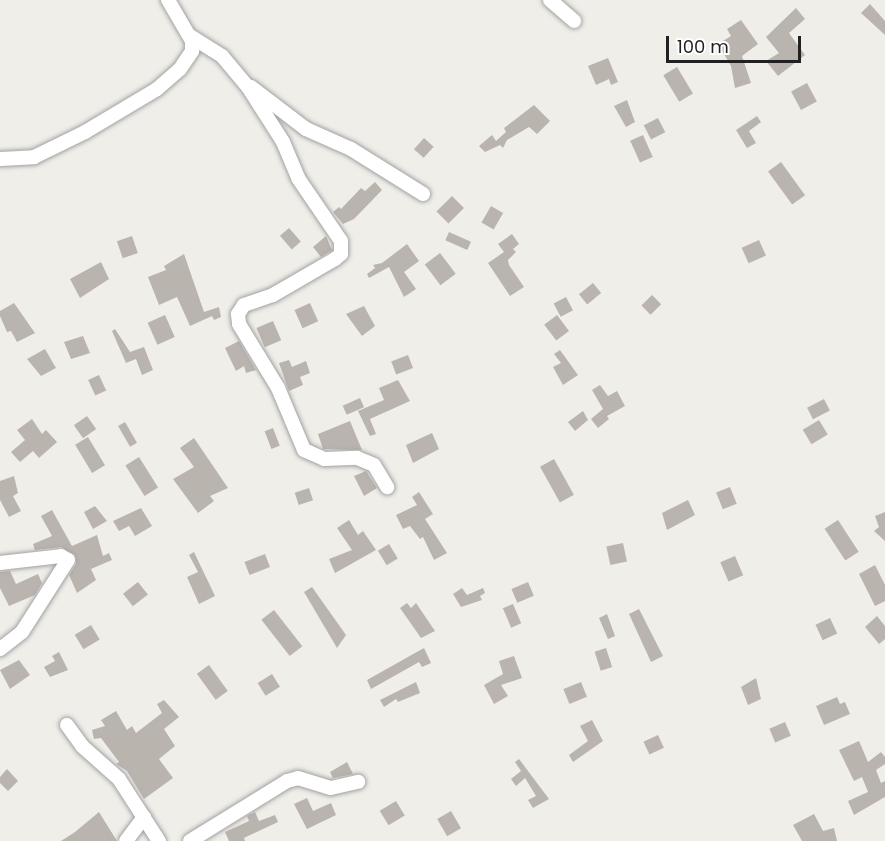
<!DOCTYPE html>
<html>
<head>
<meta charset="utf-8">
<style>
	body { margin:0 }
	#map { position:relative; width:885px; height:841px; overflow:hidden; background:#f0eee9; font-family:Poppins,sans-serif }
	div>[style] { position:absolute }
	.building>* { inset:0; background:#bab4af; transform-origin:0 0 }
	.roads { filter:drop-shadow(0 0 2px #a2a2a2) drop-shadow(0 0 2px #a2a2a2) }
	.minor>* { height:14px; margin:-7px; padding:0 7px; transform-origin:7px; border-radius:7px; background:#fff }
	span { translate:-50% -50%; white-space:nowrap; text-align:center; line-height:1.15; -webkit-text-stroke:4.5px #fff; paint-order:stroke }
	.scale { position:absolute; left:666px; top:36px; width:135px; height:27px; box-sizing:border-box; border:3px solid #212121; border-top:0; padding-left:8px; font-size:18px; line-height:21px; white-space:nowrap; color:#212121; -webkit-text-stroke:4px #fff; paint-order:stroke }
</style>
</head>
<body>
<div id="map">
	<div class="building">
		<i style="clip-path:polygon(870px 4px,885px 21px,885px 35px,861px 13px)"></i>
		<i style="clip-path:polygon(796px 8px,805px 19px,789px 33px,805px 55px,778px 76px,766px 61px,779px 53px,766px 37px)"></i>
		<i style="clip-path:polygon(741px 20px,758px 44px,742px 56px,751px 83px,735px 88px,731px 66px,718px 44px,731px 36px,727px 29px)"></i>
		<i style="clip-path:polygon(608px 58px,618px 82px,611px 85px,609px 79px,596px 85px,588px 66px)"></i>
		<i style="left:677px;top:67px;width:31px;height:16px;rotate:59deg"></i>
		<i style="left:807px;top:83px;width:21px;height:18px;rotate:62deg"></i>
		<i style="clip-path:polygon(627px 100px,635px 122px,626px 127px,614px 106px)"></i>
		<i style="clip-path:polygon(534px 105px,550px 121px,537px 134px,529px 127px,507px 140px,503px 148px,500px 145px,485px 152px,479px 146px,492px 135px,496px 141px,506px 132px,504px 128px)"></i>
		<i style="clip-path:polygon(757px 116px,761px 122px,749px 131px,756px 143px,747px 148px,736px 130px)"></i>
		<i style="left:658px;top:118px;width:16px;height:16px;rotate:63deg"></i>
		<i style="left:643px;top:135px;width:24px;height:14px;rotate:66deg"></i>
		<i style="left:424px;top:138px;width:13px;height:15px;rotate:42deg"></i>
		<i style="left:781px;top:162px;width:41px;height:16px;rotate:54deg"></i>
		<i style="clip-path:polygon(375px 182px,382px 190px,354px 219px,343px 224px,333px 212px,339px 207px,341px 209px,361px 188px,365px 191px)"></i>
		<i style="left:452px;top:196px;width:17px;height:22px;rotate:45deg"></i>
		<i style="left:491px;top:206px;width:14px;height:19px;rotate:30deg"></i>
		<i style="left:289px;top:228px;width:18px;height:12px;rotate:49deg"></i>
		<i style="left:449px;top:232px;width:24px;height:9px;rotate:24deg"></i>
		<i style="clip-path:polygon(512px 234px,519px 244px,513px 249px,516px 252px,508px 260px,509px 265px,524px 287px,510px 296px,488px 263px,504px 252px,498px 244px)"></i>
		<i style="left:132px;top:236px;width:18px;height:16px;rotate:71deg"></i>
		<i style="clip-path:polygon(326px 236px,332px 250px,321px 257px,313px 247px)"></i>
		<i style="left:759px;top:240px;width:17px;height:19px;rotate:66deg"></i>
		<i style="clip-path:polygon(407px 244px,419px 261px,404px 272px,416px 289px,404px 297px,389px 267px,369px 278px,367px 274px,375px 268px,373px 265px,382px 263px)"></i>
		<i style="left:440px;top:253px;width:26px;height:19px;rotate:53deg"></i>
		<i style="clip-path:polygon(184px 254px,204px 312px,219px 307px,221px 317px,214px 320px,212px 316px,190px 326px,177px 297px,159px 305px,148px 277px,166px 270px,164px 266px)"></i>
		<i style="clip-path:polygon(101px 262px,109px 279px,80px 298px,70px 279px)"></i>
		<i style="left:593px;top:283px;width:13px;height:18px;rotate:51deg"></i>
		<i style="left:652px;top:295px;width:13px;height:15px;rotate:45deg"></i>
		<i style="left:566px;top:297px;width:15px;height:14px;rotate:62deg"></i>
		<i style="clip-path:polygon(14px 303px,35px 333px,17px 342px,11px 331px,7px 332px,0 316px,0 311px)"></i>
		<i style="left:310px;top:303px;width:20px;height:17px;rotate:66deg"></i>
		<i style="clip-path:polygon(364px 306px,375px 326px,362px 336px,346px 314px)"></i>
		<i style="left:165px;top:315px;width:24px;height:19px;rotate:66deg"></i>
		<i style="left:557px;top:315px;width:20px;height:16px;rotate:53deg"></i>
		<i style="left:273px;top:321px;width:21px;height:18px;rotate:67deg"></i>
		<i style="clip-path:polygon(115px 329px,130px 352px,144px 347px,153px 370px,142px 375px,136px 359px,126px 363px,112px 331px)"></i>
		<i style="clip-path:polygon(83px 336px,90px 353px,71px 359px,64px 342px)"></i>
		<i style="clip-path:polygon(239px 341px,256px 370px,246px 373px,244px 366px,236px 371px,225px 348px)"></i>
		<i style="clip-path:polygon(45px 349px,56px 368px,41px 376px,27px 359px)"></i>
		<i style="clip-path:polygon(560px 350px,578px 375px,563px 385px,553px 367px,561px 363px,554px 354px)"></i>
		<i style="left:408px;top:355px;width:14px;height:18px;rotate:69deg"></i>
		<i style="clip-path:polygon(289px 360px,292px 367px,306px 361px,310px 373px,300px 377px,303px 385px,289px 391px,279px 363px)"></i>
		<i style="left:99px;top:375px;width:17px;height:12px;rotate:65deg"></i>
		<i style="clip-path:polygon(398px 380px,410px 401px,370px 419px,376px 434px,370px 436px,358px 411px,384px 400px,379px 388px)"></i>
		<i style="clip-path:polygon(600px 385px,608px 396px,617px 391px,625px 406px,607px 416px,609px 419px,598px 428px,591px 419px,603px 409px,592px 390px)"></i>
		<i style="left:360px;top:398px;width:10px;height:19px;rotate:66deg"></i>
		<i style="left:824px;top:399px;width:13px;height:19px;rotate:63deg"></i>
		<i style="clip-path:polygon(583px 411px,588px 420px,575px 431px,568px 422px)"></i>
		<i style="left:87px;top:416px;width:16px;height:16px;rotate:55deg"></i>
		<i style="clip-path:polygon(32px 419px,42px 434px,46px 430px,57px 442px,39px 458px,33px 451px,20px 462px,11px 452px,25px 440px,17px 430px)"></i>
		<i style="left:819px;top:420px;width:17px;height:19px;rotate:59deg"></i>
		<i style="clip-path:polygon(350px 421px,362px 450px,323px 449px,318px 434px)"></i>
		<i style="left:125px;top:422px;width:24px;height:8px;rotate:60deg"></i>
		<i style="left:273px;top:428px;width:19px;height:9px;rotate:69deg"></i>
		<i style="clip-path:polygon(432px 433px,439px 449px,413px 463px,406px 445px)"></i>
		<i style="left:88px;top:437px;width:33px;height:15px;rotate:59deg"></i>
		<i style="clip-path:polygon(194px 438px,228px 488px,210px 496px,214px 501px,198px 513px,173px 479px,194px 467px,180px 448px)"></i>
		<i style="left:139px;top:457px;width:36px;height:16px;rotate:58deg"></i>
		<i style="left:554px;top:459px;width:41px;height:16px;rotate:61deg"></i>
		<i style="clip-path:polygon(366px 471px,377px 488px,364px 496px,354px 476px)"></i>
		<i style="clip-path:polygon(14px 476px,18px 493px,13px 496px,21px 511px,9px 517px,0 500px,0 481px)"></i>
		<i style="left:730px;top:487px;width:18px;height:15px;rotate:68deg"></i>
		<i style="left:309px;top:488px;width:13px;height:15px;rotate:72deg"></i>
		<i style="clip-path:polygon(419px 492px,433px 514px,425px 519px,447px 553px,434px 560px,423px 537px,420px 539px,410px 526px,403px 529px,396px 515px,417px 505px,412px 497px)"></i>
		<i style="clip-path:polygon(688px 500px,695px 515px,667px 530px,662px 513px)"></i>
		<i style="clip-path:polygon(95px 506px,107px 521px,93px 529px,84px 512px)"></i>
		<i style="clip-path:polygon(141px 508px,152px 526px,135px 536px,129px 526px,119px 531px,113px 521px)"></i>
		<i style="clip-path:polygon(52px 510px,72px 546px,97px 535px,103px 556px,109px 553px,112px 560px,91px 569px,96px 580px,77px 593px,69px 575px,76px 564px,75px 555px,61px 547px,35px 550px,33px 544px,52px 536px,41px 516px)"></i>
		<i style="clip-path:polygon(885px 512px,885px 541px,874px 531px,879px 527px,875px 516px)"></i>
		<i style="clip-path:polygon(349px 520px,358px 535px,363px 531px,376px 550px,335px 573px,329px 559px,352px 550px,337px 528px)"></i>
		<i style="left:838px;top:520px;width:38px;height:16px;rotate:57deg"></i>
		<i style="left:623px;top:543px;width:19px;height:17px;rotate:78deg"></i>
		<i style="left:389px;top:544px;width:17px;height:13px;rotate:59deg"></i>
		<i style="clip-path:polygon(194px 552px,215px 596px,199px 604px,187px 577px,198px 572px,189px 555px)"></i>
		<i style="left:265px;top:554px;width:14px;height:22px;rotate:69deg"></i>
		<i style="left:735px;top:556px;width:21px;height:16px;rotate:67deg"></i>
		<i style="clip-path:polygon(875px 565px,885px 585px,885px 601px,875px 606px,859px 574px)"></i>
		<i style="clip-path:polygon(10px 571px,16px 584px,38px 574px,42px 583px,35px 595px,9px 606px,0 588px,0 572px)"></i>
		<i style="left:138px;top:582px;width:16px;height:19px;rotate:52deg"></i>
		<i style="left:528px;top:582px;width:15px;height:18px;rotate:67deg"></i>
		<i style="clip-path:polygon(312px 587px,346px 635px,337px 648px,304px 592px)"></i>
		<i style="clip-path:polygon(462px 588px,467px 595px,483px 588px,485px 593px,480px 596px,482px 600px,461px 607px,453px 594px)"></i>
		<i style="clip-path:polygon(407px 603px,411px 608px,416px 603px,435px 631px,421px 638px,400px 608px)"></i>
		<i style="left:513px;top:604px;width:21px;height:11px;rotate:67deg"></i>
		<i style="clip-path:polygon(639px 609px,663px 656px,651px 662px,629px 614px)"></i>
		<i style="left:274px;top:610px;width:46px;height:16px;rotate:52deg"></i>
		<i style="clip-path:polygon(607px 614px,615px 636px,608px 639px,599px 618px)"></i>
		<i style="clip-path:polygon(877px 616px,885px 626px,885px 639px,879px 644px,865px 627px)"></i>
		<i style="left:830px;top:618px;width:17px;height:16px;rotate:65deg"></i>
		<i style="left:91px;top:625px;width:17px;height:19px;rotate:59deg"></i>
		<i style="clip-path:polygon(424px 648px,431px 663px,422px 667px,419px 662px,371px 689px,367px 680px)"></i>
		<i style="left:606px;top:648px;width:20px;height:12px;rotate:72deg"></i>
		<i style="clip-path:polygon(59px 652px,68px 670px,50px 677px,44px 667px,55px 661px,52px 656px)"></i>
		<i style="clip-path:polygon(514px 656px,522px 678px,501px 685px,508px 696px,494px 704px,484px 685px,503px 674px,499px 661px)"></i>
		<i style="clip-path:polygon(19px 660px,30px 675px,10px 689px,0 670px)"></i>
		<i style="left:209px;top:665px;width:32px;height:15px;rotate:54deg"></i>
		<i style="left:272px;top:674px;width:15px;height:17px;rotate:58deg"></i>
		<i style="clip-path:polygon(756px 678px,761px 699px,748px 705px,741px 687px)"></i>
		<i style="clip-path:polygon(416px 682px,420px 693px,398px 702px,396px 699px,384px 707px,380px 700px)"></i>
		<i style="left:581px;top:682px;width:16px;height:19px;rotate:68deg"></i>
		<i style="clip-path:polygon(837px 697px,840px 704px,845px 702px,850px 714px,824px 725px,816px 706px)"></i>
		<i style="clip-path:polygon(164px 700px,179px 717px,164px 729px,175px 746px,159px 759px,173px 778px,144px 799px,127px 771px,116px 764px,119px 762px,101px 738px,94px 739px,92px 730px,105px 726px,101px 720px,116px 711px,127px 730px,132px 726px,136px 733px,162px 713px,157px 704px)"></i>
		<i style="clip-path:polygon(592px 720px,603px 741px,573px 762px,569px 755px,588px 741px,580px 726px)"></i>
		<i style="left:785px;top:722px;width:15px;height:17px;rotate:67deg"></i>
		<i style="left:658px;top:735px;width:14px;height:16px;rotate:65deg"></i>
		<i style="clip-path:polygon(859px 741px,868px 762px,881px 752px,885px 757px,885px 764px,876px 770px,881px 783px,885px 781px,885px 797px,854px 815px,848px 801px,868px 792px,862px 777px,854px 781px,839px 750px)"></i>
		<i style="clip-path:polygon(519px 759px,549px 799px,533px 808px,528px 800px,536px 796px,525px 778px,516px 786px,511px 779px,521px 771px,515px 762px)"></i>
		<i style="clip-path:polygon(347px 762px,353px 774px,333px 778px,330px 772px)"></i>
		<i style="clip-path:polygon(7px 769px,18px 781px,8px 791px,0 783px,0 777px)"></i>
		<i style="clip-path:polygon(307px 798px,313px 811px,331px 803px,336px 815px,307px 829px,294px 804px)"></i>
		<i style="left:396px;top:801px;width:17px;height:19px;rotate:59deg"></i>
		<i style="left:451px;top:811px;width:20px;height:16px;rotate:60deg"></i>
		<i style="clip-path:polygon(99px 812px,117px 841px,61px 841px,75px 832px)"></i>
		<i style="clip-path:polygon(255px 812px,259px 821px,275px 815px,278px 822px,244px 838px,245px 841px,229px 841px,225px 832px,249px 821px,247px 816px)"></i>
		<i style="clip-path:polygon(814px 814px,823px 831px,834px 828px,837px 841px,802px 841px,793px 825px)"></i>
	</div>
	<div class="roads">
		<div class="minor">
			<i style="left:550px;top:0;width:32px;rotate:41deg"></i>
			<i style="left:190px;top:36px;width:38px;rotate:32deg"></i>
			<i style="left:222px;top:56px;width:40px;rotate:50deg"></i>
			<i style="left:248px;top:87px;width:65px;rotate:57.5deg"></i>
			<i style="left:283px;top:142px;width:39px;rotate:67deg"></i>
			<i style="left:298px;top:178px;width:76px;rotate:55.7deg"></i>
			<i style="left:341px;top:241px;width:13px;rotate:90deg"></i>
			<i style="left:341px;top:254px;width:8px;rotate:140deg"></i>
			<i style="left:335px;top:259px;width:72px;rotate:149.9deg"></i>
			<i style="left:273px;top:295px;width:31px;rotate:161deg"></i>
			<i style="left:244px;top:305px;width:11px;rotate:124deg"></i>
			<i style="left:238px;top:314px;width:10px;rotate:84deg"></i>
			<i style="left:239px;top:324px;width:75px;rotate:58.6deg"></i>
			<i style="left:278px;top:388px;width:67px;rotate:67.2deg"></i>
			<i style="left:304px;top:450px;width:22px;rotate:24deg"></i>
			<i style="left:324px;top:459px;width:33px;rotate:-2deg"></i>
			<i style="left:357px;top:458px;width:18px;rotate:22deg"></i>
			<i style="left:374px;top:465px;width:26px;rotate:59deg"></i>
			<i style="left:251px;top:87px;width:69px;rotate:37.4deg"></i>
			<i style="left:306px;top:129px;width:49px;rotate:24deg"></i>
			<i style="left:351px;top:149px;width:85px;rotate:32deg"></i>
			<i style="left:0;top:159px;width:34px;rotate:-3deg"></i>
			<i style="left:34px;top:157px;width:57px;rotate:-26.1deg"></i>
			<i style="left:85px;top:132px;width:84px;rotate:-30.8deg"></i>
			<i style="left:157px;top:89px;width:30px;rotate:-41deg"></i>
			<i style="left:180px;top:69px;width:22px;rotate:-56deg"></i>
			<i style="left:192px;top:51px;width:10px;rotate:-90deg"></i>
			<i style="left:192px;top:41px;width:48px;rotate:-120.3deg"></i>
			<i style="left:0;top:563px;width:61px;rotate:-6.5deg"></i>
			<i style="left:61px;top:556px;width:8px;rotate:30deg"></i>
			<i style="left:68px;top:560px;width:85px;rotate:122.6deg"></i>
			<i style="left:22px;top:632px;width:28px;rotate:142deg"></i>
			<i style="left:67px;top:725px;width:26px;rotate:54deg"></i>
			<i style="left:82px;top:746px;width:50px;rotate:41.7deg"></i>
			<i style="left:119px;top:779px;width:74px;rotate:57.2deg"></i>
			<i style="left:126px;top:841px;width:30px;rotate:-53deg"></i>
			<i style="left:190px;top:841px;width:114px;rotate:-31.7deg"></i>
			<i style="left:287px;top:781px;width:11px;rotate:-15deg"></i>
			<i style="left:298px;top:778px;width:34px;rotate:17deg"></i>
			<i style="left:331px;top:788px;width:28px;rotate:-13deg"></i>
		</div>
	</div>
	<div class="scale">100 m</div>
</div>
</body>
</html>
